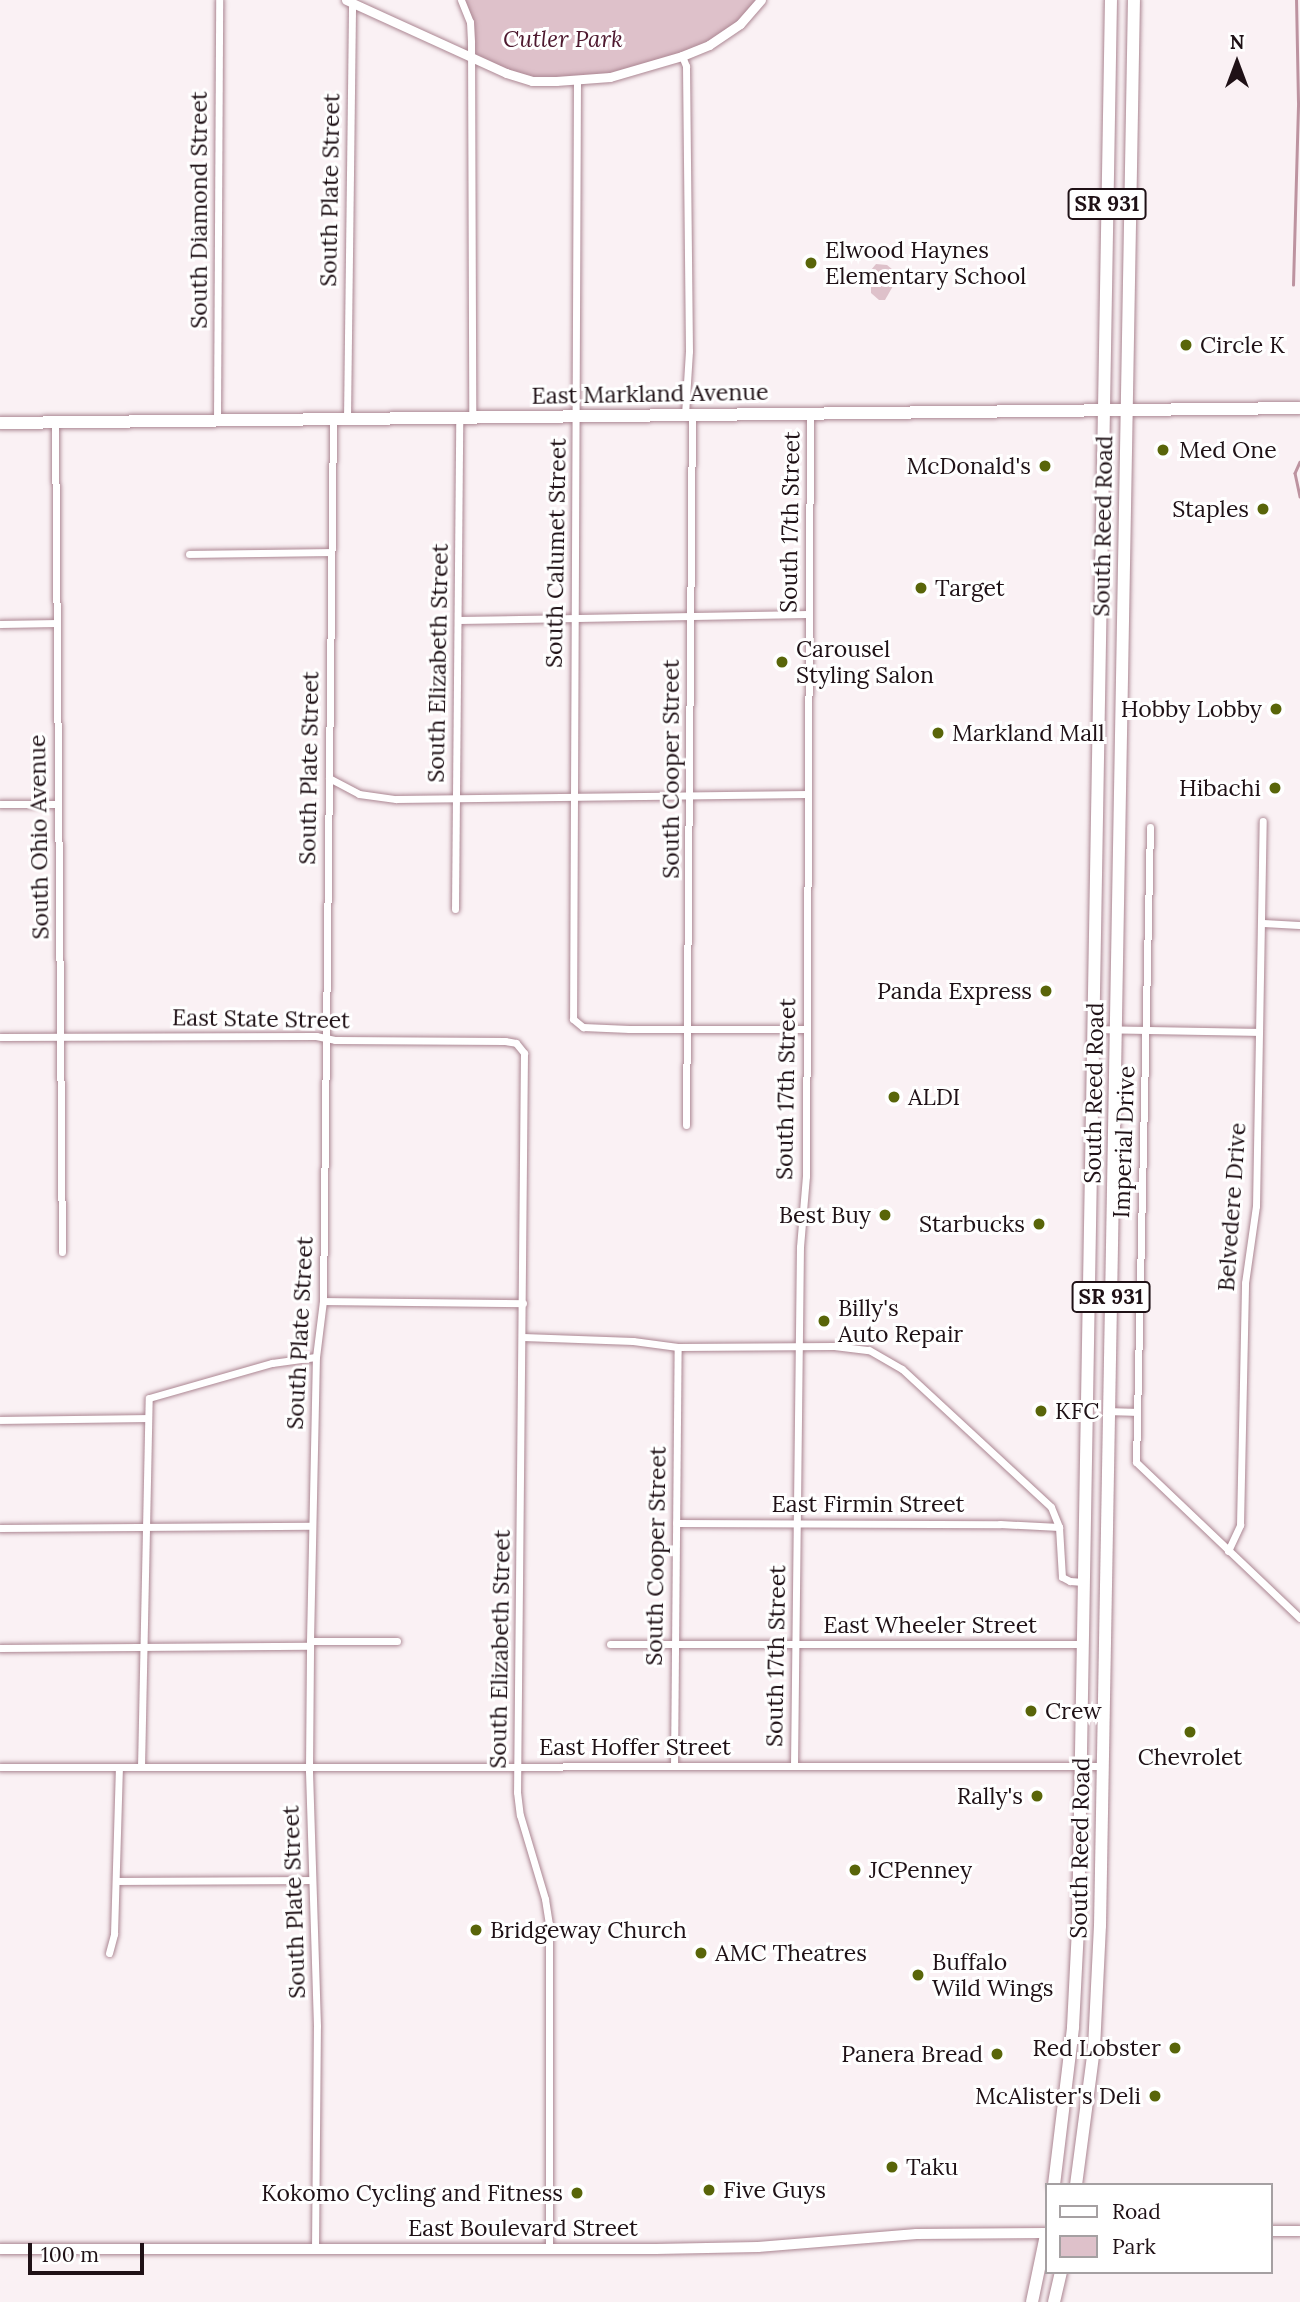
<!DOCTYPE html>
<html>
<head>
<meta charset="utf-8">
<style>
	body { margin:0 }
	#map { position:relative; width:1300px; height:2302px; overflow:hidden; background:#faf1f4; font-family:Lora,serif }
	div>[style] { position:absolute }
	.green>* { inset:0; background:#dec1ca }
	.stream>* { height:2.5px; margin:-1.25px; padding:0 1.25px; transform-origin:1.25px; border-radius:1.25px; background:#bd93a0 }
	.roads { filter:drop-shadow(0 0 2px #ab8692) drop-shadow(0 0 2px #ab8692) }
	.minor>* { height:7px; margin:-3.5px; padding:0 3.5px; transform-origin:3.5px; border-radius:3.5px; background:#fff }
	.tertiary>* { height:9px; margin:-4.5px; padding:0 4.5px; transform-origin:4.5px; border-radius:4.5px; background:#fff }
	.secondary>* { height:10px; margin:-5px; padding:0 5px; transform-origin:5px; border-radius:5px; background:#fff }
	.primary>* { height:12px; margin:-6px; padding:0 6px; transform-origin:6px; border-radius:6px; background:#fff }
	.dots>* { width:19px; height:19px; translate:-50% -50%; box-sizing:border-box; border:4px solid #fff; border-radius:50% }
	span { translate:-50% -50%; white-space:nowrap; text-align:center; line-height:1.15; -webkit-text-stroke:6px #fff; paint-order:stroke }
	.shield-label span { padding:2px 5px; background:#fff; border:2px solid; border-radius:5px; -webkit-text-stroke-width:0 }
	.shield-label { font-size:21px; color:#1f1116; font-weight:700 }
	.park-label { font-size:23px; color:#4e192f; font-style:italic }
	.street-label { font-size:23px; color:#1f1116 }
	.poi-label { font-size:23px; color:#1f1116 }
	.left { translate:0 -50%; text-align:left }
	.right { translate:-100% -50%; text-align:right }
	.legend { position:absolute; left:1045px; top:2183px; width:228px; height:91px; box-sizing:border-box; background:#fff; border:2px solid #a5a0a2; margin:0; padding:9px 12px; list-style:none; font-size:21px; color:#1f1116 }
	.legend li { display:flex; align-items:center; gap:14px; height:35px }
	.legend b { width:35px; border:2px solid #a5a0a2 }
	.north { position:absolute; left:1202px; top:28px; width:70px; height:70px; -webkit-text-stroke:5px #fff; paint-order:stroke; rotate:0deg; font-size:19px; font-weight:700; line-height:28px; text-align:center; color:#1f1116 }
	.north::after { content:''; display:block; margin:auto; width:24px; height:32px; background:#1f1116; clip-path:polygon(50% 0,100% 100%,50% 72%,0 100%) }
	.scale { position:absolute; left:28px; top:2243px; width:116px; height:32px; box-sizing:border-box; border:4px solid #1f1116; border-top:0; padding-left:9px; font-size:21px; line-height:24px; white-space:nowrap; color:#1f1116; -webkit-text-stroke:5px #fff; paint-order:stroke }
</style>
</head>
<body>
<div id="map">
	<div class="green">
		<i style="clip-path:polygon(461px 0,761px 0,724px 36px,632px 72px,532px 81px,471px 58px,471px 42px)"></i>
		<i style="clip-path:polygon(876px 264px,887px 265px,893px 270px,893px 286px,885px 300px,879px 300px,871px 293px,871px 270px)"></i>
	</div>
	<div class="stream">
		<i style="left:1293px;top:285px;width:183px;rotate:-88.4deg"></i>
		<i style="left:1298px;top:102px;width:102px;rotate:-91.1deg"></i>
		<i style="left:1300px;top:462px;width:12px;rotate:114deg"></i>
		<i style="left:1295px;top:473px;width:24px;rotate:78deg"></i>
	</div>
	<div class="roads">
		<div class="minor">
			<i style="left:461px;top:0;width:24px;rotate:68deg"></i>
			<i style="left:470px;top:22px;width:20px;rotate:87deg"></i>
			<i style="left:471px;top:42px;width:375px;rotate:89.8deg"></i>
			<i style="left:682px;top:56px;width:11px;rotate:68deg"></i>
			<i style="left:686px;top:66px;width:285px;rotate:89.4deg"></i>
			<i style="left:689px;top:351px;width:63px;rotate:93.6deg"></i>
			<i style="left:577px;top:80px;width:939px;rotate:90.24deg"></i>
			<i style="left:573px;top:1019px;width:13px;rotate:39deg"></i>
			<i style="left:583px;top:1027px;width:46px;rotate:2.5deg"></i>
			<i style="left:629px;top:1029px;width:177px"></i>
			<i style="left:347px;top:419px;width:416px;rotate:-89.3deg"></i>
			<i style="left:217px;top:421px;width:421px;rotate:-89.7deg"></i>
			<i style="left:55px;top:423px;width:829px;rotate:89.52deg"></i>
			<i style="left:189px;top:554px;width:142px;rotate:-0.8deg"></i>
			<i style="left:458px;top:620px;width:350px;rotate:-1deg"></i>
			<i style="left:0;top:624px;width:57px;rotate:-1deg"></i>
			<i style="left:329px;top:778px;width:34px;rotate:28deg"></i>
			<i style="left:359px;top:794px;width:37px;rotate:8deg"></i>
			<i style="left:396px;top:799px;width:412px;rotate:-0.7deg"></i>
			<i style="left:0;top:804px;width:58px"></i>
			<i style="left:1150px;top:827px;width:635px;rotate:91.26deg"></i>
			<i style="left:1136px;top:1462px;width:226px;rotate:43.6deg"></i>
			<i style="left:455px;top:909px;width:491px;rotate:-89.5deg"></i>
			<i style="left:1262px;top:923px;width:38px;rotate:3deg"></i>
			<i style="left:1093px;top:1029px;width:166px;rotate:1deg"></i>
			<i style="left:0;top:1037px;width:316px;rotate:-0.2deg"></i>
			<i style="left:316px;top:1036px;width:19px;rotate:12deg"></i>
			<i style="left:335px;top:1040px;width:170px;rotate:0.3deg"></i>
			<i style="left:505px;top:1041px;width:11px;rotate:10deg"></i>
			<i style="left:516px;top:1043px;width:13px;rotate:51deg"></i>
			<i style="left:524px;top:1053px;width:739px;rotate:90.54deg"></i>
			<i style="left:517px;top:1792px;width:23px;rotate:83deg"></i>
			<i style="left:520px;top:1815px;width:88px;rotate:73.4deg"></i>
			<i style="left:545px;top:1899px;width:25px;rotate:81deg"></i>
			<i style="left:549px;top:1924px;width:325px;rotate:90deg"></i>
			<i style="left:686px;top:1125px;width:710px;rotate:-89.52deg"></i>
			<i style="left:323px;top:1301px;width:200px;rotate:0.6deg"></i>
			<i style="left:523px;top:1337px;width:110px;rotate:2.1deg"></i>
			<i style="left:633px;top:1341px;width:45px;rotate:7.6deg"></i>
			<i style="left:678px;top:1347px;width:156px;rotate:-0.4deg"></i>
			<i style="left:834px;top:1346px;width:35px;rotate:7deg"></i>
			<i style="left:869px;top:1350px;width:38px;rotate:30deg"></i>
			<i style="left:902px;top:1369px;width:203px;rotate:42.8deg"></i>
			<i style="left:1051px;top:1507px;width:22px;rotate:68deg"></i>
			<i style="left:1059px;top:1527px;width:50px;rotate:86.6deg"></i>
			<i style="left:1062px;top:1577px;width:9px;rotate:27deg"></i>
			<i style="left:1070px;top:1581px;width:13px;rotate:4deg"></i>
			<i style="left:1109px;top:1411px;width:27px;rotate:2deg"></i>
			<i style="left:0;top:1420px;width:147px;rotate:-0.8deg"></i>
			<i style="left:676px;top:1523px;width:324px;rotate:0.2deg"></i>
			<i style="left:1000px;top:1524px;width:59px;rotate:2.9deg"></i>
			<i style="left:0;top:1528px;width:312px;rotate:-0.4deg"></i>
			<i style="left:1228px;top:1551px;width:29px;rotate:-65deg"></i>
			<i style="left:1240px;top:1525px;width:242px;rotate:-88.8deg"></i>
			<i style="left:1245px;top:1283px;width:78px;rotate:-81.9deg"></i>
			<i style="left:1256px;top:1206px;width:385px;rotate:-89deg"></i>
			<i style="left:310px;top:1641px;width:87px"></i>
			<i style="left:610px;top:1644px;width:473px"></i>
			<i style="left:0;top:1648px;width:310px;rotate:-0.4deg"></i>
			<i style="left:674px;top:1766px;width:419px;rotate:-89.5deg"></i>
			<i style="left:794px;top:1766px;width:519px;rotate:-89.34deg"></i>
			<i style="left:800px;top:1247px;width:71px;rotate:-85.2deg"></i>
			<i style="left:806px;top:1176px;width:763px;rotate:-89.7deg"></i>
			<i style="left:0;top:1767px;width:1103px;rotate:-0.05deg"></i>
			<i style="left:141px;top:1767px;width:369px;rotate:-88.8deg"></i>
			<i style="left:149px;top:1398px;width:128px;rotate:-15.9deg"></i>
			<i style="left:272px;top:1363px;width:44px;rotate:-7.8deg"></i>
			<i style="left:117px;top:1881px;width:195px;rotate:-0.3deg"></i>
			<i style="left:109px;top:1953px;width:20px;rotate:-75deg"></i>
			<i style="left:114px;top:1934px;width:167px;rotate:-88.3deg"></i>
			<i style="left:315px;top:2249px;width:223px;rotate:-89.5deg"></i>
			<i style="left:317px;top:2026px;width:258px;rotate:-91.8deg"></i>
			<i style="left:309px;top:1768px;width:127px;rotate:-89.5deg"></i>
			<i style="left:310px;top:1641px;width:284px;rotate:-88.8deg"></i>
			<i style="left:316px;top:1357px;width:56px;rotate:-82.9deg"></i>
			<i style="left:323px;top:1301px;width:881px;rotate:-89.35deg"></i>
		</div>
		<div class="tertiary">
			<i style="left:346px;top:0;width:176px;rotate:24.5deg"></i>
			<i style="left:506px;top:73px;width:27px;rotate:17deg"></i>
			<i style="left:532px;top:81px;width:24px"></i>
			<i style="left:556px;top:81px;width:54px;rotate:-4.2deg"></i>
			<i style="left:610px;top:77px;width:75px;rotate:-16.3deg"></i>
			<i style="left:682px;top:56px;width:29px;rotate:-22deg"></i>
			<i style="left:709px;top:45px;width:37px;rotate:-34deg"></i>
			<i style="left:740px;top:24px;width:32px;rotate:-49deg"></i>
		</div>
		<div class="secondary">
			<i style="left:1270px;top:2231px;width:30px"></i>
			<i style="left:0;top:2249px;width:656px"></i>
			<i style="left:656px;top:2249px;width:102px;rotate:-1.1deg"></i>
			<i style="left:758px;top:2247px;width:159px;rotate:-4.7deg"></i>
			<i style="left:916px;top:2234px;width:130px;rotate:-0.4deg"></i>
		</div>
		<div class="primary">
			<i style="left:0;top:423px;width:1300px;rotate:-0.66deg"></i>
			<i style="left:1054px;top:2185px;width:159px;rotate:-83.1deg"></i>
			<i style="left:1073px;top:2027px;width:99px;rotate:-87.1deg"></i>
			<i style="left:1078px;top:1928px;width:1928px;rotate:-89.02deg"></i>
			<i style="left:1076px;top:2185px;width:138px;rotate:-82.5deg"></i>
			<i style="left:1094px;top:2048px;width:122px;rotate:-87.2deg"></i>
			<i style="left:1100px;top:1926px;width:1926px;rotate:-88.99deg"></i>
			<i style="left:1032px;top:2302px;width:68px;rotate:-78.2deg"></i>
			<i style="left:1054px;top:2302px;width:31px;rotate:-77deg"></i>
		</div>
	</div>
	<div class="dots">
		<i style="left:811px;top:263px;background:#596509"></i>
		<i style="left:1186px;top:345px;background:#596509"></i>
		<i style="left:1163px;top:450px;background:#596509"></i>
		<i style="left:1045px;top:466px;background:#596509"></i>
		<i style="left:1263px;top:509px;background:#596509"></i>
		<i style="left:921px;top:588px;background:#596509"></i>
		<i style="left:782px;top:662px;background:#596509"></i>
		<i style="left:1276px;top:709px;background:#596509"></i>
		<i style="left:938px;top:733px;background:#596509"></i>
		<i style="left:1275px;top:788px;background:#596509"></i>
		<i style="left:1046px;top:991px;background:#596509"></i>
		<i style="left:894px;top:1097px;background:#596509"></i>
		<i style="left:885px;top:1215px;background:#596509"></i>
		<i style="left:1039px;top:1224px;background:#596509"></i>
		<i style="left:824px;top:1321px;background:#596509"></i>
		<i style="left:1041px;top:1411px;background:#596509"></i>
		<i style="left:1031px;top:1711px;background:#596509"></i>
		<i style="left:1190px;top:1732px;background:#596509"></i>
		<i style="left:1037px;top:1796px;background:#596509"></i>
		<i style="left:855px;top:1870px;background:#596509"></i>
		<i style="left:476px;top:1930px;background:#596509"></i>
		<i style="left:701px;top:1953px;background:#596509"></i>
		<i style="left:918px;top:1975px;background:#596509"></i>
		<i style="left:1175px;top:2048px;background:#596509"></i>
		<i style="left:997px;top:2054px;background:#596509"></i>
		<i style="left:1155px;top:2096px;background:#596509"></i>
		<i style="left:892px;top:2167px;background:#596509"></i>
		<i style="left:709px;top:2190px;background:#596509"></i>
		<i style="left:577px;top:2193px;background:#596509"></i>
	</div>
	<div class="shield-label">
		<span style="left:1107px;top:204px">SR 931</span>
		<span style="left:1111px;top:1297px">SR 931</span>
	</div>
	<div class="park-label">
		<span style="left:563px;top:39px">Cutler Park</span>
	</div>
	<div class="street-label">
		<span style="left:330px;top:190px;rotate:-89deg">South Plate Street</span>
		<span style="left:199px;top:210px;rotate:-90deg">South Diamond Street</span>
		<span style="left:650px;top:394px;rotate:-1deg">East Markland Avenue</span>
		<span style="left:790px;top:522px;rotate:-89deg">South 17th Street</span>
		<span style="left:1103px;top:526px;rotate:-89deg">South Reed Road</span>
		<span style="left:556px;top:553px;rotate:-89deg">South Calumet Street</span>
		<span style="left:438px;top:663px;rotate:-89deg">South Elizabeth Street</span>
		<span style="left:309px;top:768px;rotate:-89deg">South Plate Street</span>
		<span style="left:671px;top:769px;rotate:-90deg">South Cooper Street</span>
		<span style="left:39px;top:837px;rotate:-91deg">South Ohio Avenue</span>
		<span style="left:261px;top:1019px;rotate:1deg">East State Street</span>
		<span style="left:786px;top:1089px;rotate:-89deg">South 17th Street</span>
		<span style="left:1094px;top:1093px;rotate:-89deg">South Reed Road</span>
		<span style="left:1124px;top:1142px;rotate:-88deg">Imperial Drive</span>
		<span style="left:1232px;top:1207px;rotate:-86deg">Belvedere Drive</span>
		<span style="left:300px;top:1333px;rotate:-87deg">South Plate Street</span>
		<span style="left:868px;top:1504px">East Firmin Street</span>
		<span style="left:656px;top:1556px;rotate:-89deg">South Cooper Street</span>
		<span style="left:930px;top:1625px">East Wheeler Street</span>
		<span style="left:500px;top:1649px;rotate:-89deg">South Elizabeth Street</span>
		<span style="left:776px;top:1656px;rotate:-89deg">South 17th Street</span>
		<span style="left:635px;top:1747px">East Hoffer Street</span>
		<span style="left:1080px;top:1848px;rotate:-89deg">South Reed Road</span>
		<span style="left:294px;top:1902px;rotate:-92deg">South Plate Street</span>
		<span style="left:523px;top:2228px">East Boulevard Street</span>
	</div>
	<div class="poi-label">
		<span class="left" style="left:825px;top:263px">Elwood Haynes<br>Elementary School</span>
		<span class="left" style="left:1200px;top:345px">Circle K</span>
		<span class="left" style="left:1179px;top:450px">Med One</span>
		<span class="right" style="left:1031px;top:466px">McDonald's</span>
		<span class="right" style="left:1249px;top:509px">Staples</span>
		<span class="left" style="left:935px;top:588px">Target</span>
		<span class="left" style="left:796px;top:662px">Carousel<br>Styling Salon</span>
		<span class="right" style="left:1262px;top:709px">Hobby Lobby</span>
		<span class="left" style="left:952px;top:733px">Markland Mall</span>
		<span class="right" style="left:1261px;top:788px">Hibachi</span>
		<span class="right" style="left:1032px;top:991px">Panda Express</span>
		<span class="left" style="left:908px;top:1097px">ALDI</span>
		<span class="right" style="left:871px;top:1215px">Best Buy</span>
		<span class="right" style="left:1025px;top:1224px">Starbucks</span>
		<span class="left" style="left:838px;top:1321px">Billy's<br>Auto Repair</span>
		<span class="left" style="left:1055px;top:1411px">KFC</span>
		<span class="left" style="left:1045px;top:1711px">Crew</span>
		<span style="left:1190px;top:1757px">Chevrolet</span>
		<span class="right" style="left:1023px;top:1796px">Rally's</span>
		<span class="left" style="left:869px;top:1870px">JCPenney</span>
		<span class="left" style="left:490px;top:1930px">Bridgeway Church</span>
		<span class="left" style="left:715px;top:1953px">AMC Theatres</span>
		<span class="left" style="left:932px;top:1975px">Buffalo<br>Wild Wings</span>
		<span class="right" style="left:1161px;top:2048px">Red Lobster</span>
		<span class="right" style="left:983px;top:2054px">Panera Bread</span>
		<span class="right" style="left:1141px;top:2096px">McAlister's Deli</span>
		<span class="left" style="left:906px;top:2167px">Taku</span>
		<span class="left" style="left:723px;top:2190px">Five Guys</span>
		<span class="right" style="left:563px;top:2193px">Kokomo Cycling and Fitness</span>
	</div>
	<ul class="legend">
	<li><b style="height:9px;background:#fff"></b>Road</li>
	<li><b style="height:19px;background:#dec1ca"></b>Park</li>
	</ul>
	<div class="north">N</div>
	<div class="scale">100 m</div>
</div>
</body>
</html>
